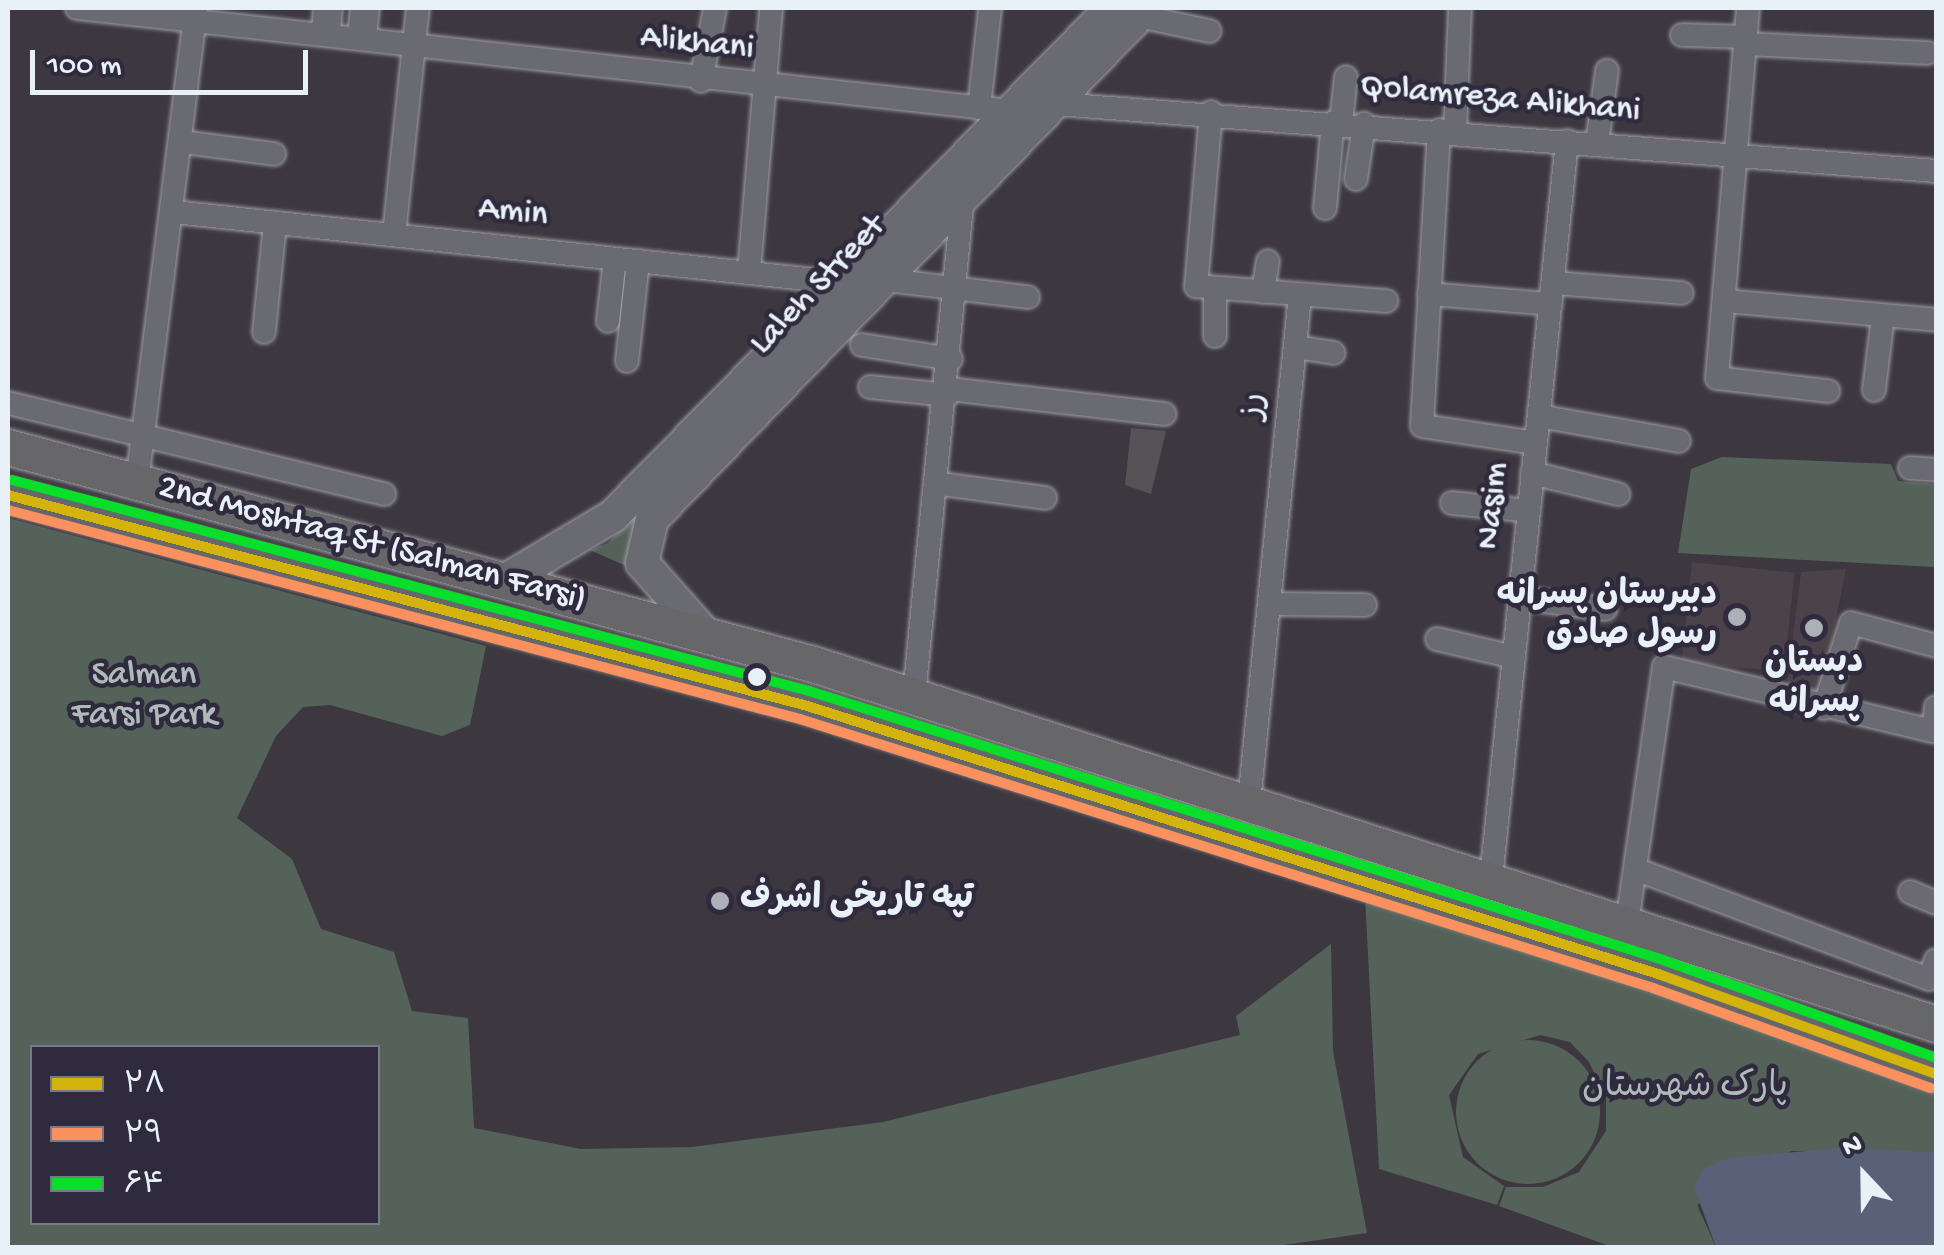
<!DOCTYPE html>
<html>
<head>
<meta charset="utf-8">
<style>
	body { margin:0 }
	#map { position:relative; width:1944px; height:1255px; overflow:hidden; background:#3d3840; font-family:"Gochi Hand","Playpen Sans Arabic",sans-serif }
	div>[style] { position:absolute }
	.built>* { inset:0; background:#4b424a; transform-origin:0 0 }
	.green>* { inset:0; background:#55625a }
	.round { border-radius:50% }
	.water>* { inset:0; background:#586178 }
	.building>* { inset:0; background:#575255 }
	.roads { filter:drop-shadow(0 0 2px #9e9da2) drop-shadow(0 0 2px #9e9da2) }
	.minor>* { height:22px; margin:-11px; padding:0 11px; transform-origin:11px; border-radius:11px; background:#6a6b72 }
	.tertiary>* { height:28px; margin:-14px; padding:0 14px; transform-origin:14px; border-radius:14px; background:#6a6b72 }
	.secondary>* { height:32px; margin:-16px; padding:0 16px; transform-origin:16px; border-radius:16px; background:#6a6b72 }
	.primary>* { height:35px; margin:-17.5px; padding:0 17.5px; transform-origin:17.5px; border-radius:17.5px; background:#67676a }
	.bus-1>* { height:10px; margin:-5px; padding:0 5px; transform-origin:5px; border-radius:5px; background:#d4b30c }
	.bus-2>* { height:10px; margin:-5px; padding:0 5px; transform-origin:5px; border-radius:5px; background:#fa915f }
	.bus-3>* { height:10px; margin:-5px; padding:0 5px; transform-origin:5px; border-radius:5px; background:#07df2b }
	.dots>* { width:28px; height:28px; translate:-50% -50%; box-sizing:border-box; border:5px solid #2f2a3d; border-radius:50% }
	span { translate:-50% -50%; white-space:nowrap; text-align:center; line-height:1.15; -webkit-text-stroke:9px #2f2a3d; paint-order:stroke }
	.street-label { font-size:35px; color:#e8f1f8 }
	.poi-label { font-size:35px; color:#e8f1f8; font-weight:700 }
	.right { translate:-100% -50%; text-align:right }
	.left { translate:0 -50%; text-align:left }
	.park-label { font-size:35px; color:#afbaba }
	.frame { position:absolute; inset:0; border:10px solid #e8f1f8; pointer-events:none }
	.legend { position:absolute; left:30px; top:1045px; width:350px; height:180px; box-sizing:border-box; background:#2f2a3d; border:2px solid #797a88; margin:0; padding:12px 18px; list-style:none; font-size:30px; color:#e8f1f8 }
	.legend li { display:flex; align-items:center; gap:20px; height:50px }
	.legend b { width:50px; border:2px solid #797a88 }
	.north { position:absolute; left:1814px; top:1125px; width:100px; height:100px; -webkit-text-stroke:8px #2f2a3d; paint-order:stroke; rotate:338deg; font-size:28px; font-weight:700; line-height:40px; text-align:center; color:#e8f1f8 }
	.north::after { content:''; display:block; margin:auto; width:35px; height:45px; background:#e8f1f8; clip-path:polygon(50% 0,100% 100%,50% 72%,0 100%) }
	.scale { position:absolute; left:30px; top:50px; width:278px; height:45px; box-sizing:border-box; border:5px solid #e8f1f8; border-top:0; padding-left:12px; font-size:30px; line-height:35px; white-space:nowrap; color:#e8f1f8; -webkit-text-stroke:8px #2f2a3d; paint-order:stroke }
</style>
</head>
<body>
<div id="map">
	<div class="built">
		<i style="left:1692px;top:562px;width:103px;height:100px;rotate:6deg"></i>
		<i style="clip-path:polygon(1846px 569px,1821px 694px,1787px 685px,1801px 572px)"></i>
	</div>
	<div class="green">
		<i style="clip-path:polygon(694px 450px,640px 572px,590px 550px,608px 543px)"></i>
		<i style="clip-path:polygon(1722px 457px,1891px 464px,1898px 481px,1936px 484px,1934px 567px,1678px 553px,1691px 469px)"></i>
		<i style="clip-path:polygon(evenodd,8px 518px,486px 646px,470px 725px,442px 736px,330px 705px,303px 707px,276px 736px,237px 818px,292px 859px,321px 929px,394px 952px,412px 1011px,468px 1018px,474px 1128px,581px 1149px,692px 1147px,883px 1122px,1240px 1035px,1236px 1016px,1331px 944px,1333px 1051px,1367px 1233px,1263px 1248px,8px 1247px,8px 518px,32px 1048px,378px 1048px,378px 1222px,32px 1222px,32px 1048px)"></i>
		<i style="clip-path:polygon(1365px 896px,1936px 1086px,1936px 1152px,1791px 1151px,1697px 1205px,1716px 1247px,1612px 1247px,1499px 1206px,1506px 1187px,1543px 1187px,1579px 1172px,1606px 1131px,1606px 1097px,1589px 1062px,1570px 1042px,1540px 1035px,1478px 1054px,1449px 1095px,1463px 1157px,1504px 1186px,1497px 1205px,1379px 1169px)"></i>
		<i class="round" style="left:1456px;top:1040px;width:144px;height:144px"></i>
	</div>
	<div class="water">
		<i style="clip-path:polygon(1840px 1148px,1936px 1152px,1936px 1247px,1716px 1247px,1694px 1187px,1704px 1169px,1728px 1158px)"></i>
	</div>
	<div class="building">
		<i style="clip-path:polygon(1131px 428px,1166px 431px,1151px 494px,1125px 485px)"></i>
	</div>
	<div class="roads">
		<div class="minor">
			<i style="left:77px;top:8px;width:941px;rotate:6.29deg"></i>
			<i style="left:1748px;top:8px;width:371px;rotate:94.8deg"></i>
			<i style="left:1717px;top:378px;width:112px;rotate:6.7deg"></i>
			<i style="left:1138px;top:16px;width:73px;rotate:11.9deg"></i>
			<i style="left:1682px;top:35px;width:64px;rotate:1.8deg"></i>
			<i style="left:1746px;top:44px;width:182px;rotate:2.8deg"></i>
			<i style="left:701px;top:81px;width:74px;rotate:-79.1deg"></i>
			<i style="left:1057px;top:104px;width:882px;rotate:4.36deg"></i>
			<i style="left:979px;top:108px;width:101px;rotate:-83.7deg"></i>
			<i style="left:1211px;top:112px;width:175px;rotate:94.9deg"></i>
			<i style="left:1196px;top:286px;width:191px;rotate:4.5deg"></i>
			<i style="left:1341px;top:122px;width:45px;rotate:-83.7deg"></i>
			<i style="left:1439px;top:130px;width:296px;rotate:93.3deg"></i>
			<i style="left:1422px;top:426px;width:115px;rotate:8.5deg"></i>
			<i style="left:1455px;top:132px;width:124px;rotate:-87.7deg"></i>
			<i style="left:183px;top:142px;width:92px;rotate:7.5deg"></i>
			<i style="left:1597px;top:143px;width:73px;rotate:-82.1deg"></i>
			<i style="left:1356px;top:179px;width:56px;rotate:-81.7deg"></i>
			<i style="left:1325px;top:208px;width:86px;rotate:-84.7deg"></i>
			<i style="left:174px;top:212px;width:674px;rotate:6.05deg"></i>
			<i style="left:394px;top:235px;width:228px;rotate:-84deg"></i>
			<i style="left:749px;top:272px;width:265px;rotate:-85.2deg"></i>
			<i style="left:895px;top:281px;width:134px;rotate:6.9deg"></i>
			<i style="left:1553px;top:283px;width:129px;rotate:4.4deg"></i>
			<i style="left:1263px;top:292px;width:31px;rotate:-81deg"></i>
			<i style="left:1429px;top:294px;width:122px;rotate:4.7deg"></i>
			<i style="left:1725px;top:301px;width:212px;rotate:5.1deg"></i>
			<i style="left:608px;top:321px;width:62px;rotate:-83.6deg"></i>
			<i style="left:264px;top:332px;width:110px;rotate:-84.2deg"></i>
			<i style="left:1215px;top:336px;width:48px;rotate:-90deg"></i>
			<i style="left:862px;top:345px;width:90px;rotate:8.9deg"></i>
			<i style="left:1296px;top:347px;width:38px;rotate:9deg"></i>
			<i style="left:627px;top:361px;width:101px;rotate:-83.7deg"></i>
			<i style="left:870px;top:387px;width:78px;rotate:5.9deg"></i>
			<i style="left:949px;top:389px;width:217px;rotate:6.6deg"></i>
			<i style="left:1874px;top:390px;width:74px;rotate:-83deg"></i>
			<i style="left:8px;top:403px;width:387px;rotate:13.6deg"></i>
			<i style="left:1539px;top:416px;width:142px;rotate:10.1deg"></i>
			<i style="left:1910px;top:468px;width:26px;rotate:4deg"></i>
			<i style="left:1532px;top:473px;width:89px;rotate:13.7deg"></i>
			<i style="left:137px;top:482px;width:477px;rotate:-82.9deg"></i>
			<i style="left:942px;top:484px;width:104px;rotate:7.7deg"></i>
			<i style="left:1452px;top:503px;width:77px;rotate:5.9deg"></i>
			<i style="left:1520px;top:598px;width:86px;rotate:7.4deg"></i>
			<i style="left:1271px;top:604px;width:94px;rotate:0.6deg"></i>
			<i style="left:1437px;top:639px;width:79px;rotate:13.2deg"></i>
			<i style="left:914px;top:696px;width:503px;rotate:-84.41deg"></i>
			<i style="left:1824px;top:708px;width:89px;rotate:-72.4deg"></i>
			<i style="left:1851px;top:623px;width:88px;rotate:15.1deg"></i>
			<i style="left:1249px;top:802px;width:510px;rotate:-84.26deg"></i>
			<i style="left:1635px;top:869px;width:314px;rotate:20.5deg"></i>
			<i style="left:1929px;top:979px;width:20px;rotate:-70deg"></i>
			<i style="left:1491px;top:879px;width:742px;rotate:-84.12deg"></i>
			<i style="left:1910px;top:892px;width:28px;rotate:23deg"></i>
			<i style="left:1627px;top:923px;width:259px;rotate:-81.8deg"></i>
			<i style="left:1664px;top:667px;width:277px;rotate:13.4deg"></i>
			<i style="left:1933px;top:731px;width:24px;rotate:-83deg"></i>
		</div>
		<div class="tertiary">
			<i style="left:326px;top:31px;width:23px;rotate:-85deg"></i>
			<i style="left:362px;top:36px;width:28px;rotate:-84deg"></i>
		</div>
		<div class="secondary">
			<i style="left:504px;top:581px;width:127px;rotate:-30.8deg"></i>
			<i style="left:613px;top:516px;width:712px;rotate:-45.51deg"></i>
			<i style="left:706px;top:635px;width:96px;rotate:-131.6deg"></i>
			<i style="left:642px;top:563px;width:45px;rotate:-77.2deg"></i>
			<i style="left:652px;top:519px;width:711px;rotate:-45.97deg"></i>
		</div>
		<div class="primary">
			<i style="left:8px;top:447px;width:834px;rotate:15.09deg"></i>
			<i style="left:813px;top:664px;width:1179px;rotate:17.77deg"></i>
			<i style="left:8px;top:495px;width:823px;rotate:14.78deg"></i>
			<i style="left:804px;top:705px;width:895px;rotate:17.48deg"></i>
			<i style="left:1658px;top:974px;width:295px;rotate:19.8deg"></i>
		</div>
	</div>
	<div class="bus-1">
		<i style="left:8px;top:495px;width:823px;rotate:14.78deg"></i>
		<i style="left:804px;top:705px;width:895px;rotate:17.48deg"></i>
		<i style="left:1658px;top:974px;width:295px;rotate:19.8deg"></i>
	</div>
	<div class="bus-2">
		<i style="left:8px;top:510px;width:819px;rotate:14.78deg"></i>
		<i style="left:800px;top:719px;width:894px;rotate:17.5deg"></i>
		<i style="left:1653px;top:988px;width:295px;rotate:19.8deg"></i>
	</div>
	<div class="bus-3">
		<i style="left:12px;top:480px;width:824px;rotate:14.83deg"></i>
		<i style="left:809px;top:691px;width:895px;rotate:17.48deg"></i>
		<i style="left:1663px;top:960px;width:290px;rotate:19.7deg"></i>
	</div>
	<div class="dots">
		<i style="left:1737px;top:617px;background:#acb0b8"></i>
		<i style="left:1814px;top:628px;background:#acb0b8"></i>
		<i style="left:757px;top:677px;background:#e8f1f8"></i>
		<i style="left:720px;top:901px;background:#acb0b8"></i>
	</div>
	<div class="street-label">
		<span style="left:697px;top:44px;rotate:6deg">Alikhani</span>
		<span style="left:1500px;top:100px;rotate:5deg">Qolamreza Alikhani</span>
		<span style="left:513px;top:213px;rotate:6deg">Amin</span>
		<span style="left:819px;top:286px;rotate:-46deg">Laleh Street</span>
		<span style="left:1255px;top:406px;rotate:-85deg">رز</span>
		<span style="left:1494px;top:506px;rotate:-84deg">Nasim</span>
		<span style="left:372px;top:545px;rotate:15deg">2nd Moshtaq St (Salman Farsi)</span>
	</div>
	<div class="poi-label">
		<span class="right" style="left:1717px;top:617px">دبیرستان پسرانه<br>رسول صادق</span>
		<span style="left:1814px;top:685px">دبستان<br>پسرانه</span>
		<span class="left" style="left:740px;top:901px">تپه تاریخی اشرف</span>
	</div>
	<div class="park-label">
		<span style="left:144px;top:696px">Salman<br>Farsi Park</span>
		<span style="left:1685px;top:1089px">پارک شهرستان</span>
	</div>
	<div class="frame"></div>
	<ul class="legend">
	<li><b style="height:12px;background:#d4b30c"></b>۲۸</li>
	<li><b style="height:12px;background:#fa915f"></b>۲۹</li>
	<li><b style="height:12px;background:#07df2b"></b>۶۴</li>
	</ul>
	<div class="north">N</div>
	<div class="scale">100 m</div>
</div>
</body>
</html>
